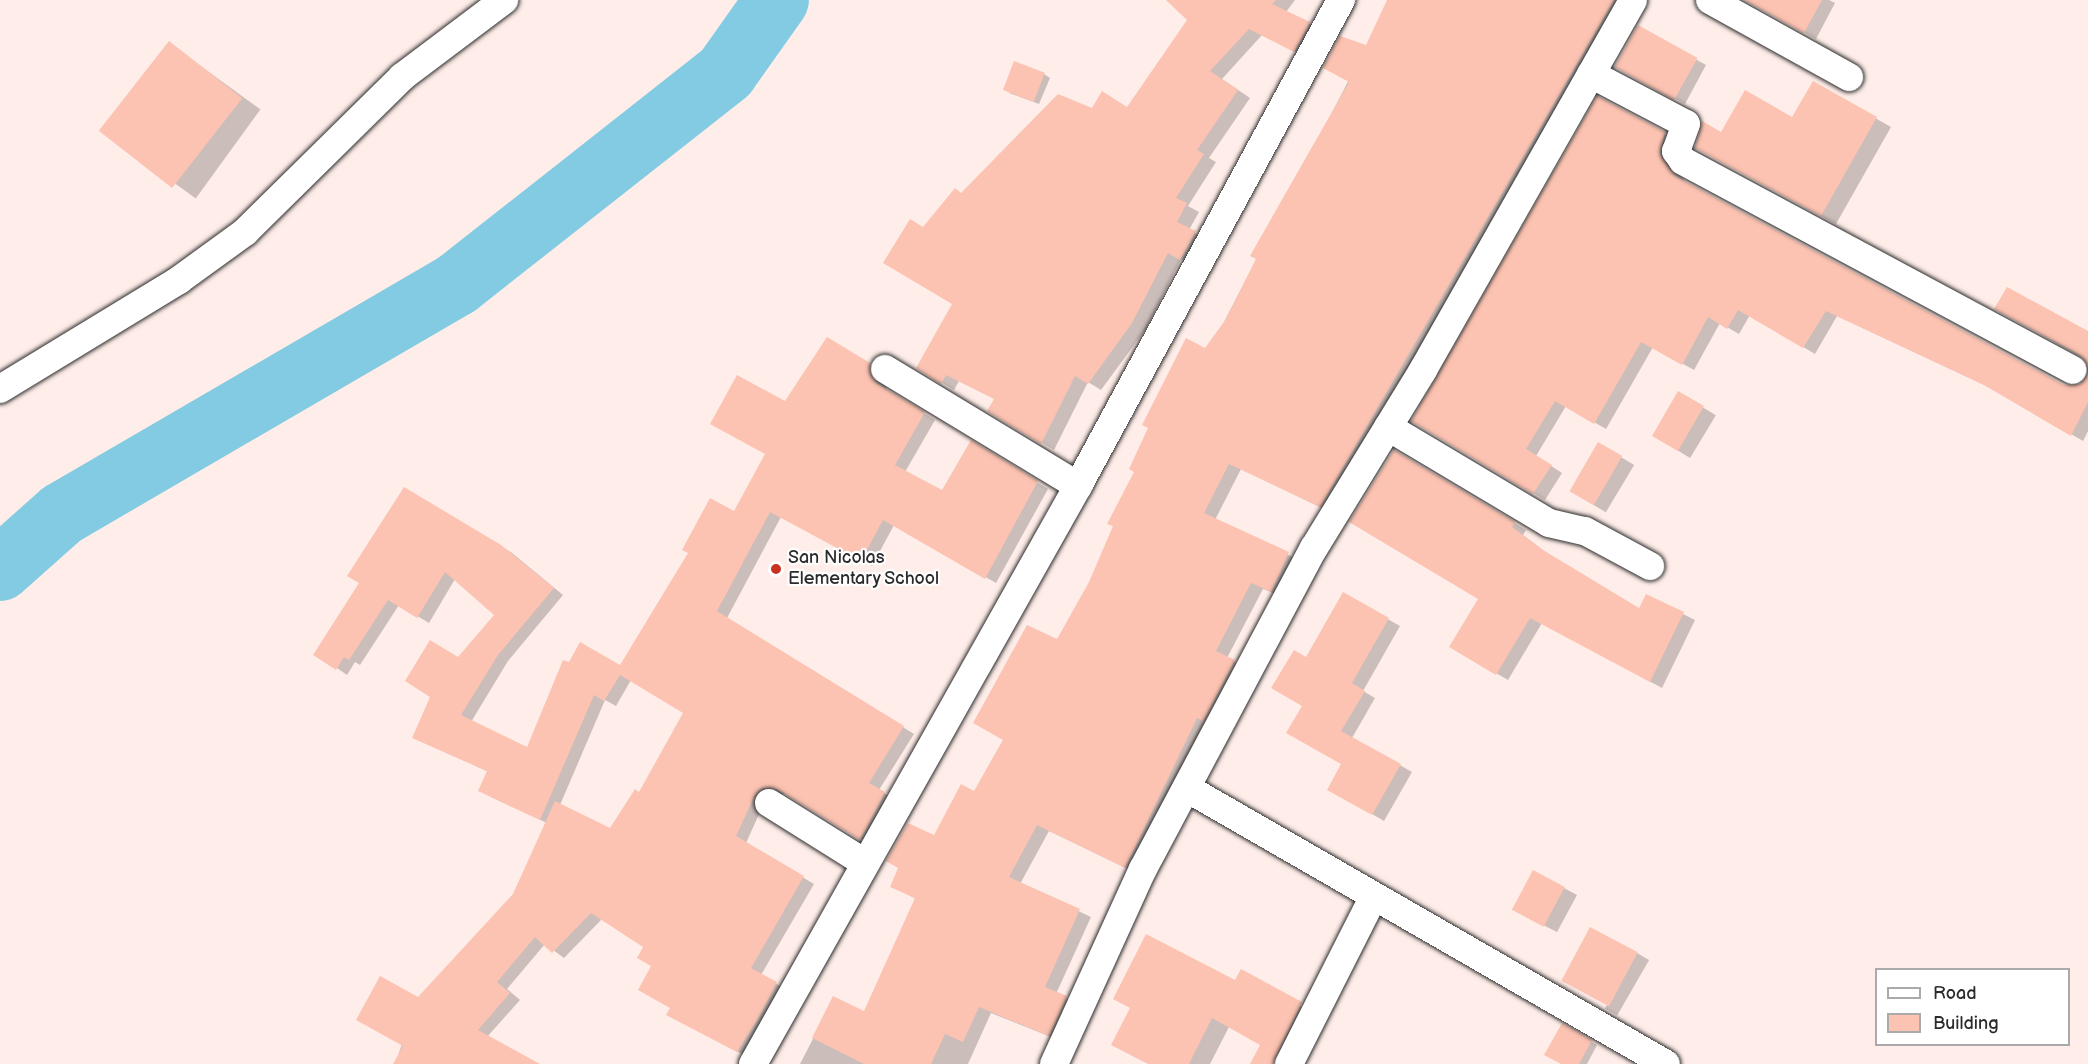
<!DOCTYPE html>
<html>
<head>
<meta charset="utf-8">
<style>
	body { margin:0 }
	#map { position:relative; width:2088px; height:1064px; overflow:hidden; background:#feede8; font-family:"Balsamiq Sans",sans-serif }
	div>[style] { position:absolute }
	.shadow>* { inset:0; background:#0003; transform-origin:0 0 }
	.river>* { height:64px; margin:-32px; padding:0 32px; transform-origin:32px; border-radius:32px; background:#82cbe2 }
	.building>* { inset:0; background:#fcc3b2; transform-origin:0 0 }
	.roads { filter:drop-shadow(0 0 2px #2b2b2b) drop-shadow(0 0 2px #2b2b2b) }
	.minor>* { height:28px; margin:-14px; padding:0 14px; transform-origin:14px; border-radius:14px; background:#fff }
	.dots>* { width:16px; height:16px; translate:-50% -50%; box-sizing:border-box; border:3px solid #fff; border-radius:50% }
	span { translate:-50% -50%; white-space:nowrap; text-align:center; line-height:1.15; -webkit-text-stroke:4.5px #fff; paint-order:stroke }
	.poi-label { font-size:18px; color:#2b2b2b }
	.left { translate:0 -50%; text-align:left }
	.legend { position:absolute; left:1875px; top:968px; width:195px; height:78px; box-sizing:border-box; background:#fff; border:2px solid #aaa; margin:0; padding:8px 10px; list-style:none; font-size:18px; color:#2b2b2b }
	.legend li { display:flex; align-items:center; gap:12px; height:30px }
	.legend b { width:30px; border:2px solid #aaa }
</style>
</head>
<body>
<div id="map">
	<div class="shadow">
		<i style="clip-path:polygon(1194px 0,1295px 0,1286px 12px,1322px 30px,1307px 58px,1262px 35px,1222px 79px,1250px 98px,1209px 158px,1216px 162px,1188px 206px,1199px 212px,1189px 230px,1208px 240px,1193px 266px,1181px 259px,1145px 330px,1101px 390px,1088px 382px,1054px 450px,989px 411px,995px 399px,959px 381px,954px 390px,918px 368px,954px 304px,923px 228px,962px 194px,1093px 109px,1128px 109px,1189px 20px)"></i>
		<i style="clip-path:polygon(1390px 0,1629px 0,1332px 513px,1241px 469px,1215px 520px,1299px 560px,1283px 597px,1263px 589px,1227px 658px,1246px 668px,1137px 873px,1049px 831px,1020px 884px,1091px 917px,1056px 994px,1077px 1004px,1061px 1041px,991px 1013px,968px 1064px,800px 1064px,834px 998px,865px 1013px,916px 899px,892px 886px,974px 793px,1090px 582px)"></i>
		<i style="clip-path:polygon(1747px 0,1829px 0,1835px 3px,1816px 39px)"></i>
		<i style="clip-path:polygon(1638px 27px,1706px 65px,1685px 104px,1626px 72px)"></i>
		<i style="left:169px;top:43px;width:113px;height:110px;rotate:36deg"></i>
		<i style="clip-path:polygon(1044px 74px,1050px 78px,1039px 104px,1009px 93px)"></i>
		<i style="clip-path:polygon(1813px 83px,1891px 127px,1836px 224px,1711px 156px,1721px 134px,1793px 119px)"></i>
		<i style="clip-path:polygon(1598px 98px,1676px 140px,1671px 161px,1686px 183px,2064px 386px,2082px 385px,2088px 361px,1996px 309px,2088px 334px,2088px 431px,2083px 441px,1997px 391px,1837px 316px,1815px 354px,1750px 315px,1739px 334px,1720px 323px,1694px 370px,1653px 347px,1606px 429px,1566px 406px,1536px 456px,1562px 473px,1545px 500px,1413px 421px)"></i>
		<i style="clip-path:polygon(evenodd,828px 339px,881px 371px,887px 391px,935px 420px,905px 472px,943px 492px,971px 442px,1048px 489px,996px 583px,894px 525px,872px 566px,781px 517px,727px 618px,914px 734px,879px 790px,895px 800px,871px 845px,789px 794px,773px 794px,765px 801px,746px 843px,814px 884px,761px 975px,787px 990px,748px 1057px,679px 1021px,645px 947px,602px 919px,564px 958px,545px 944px,507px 989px,520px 1000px,487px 1037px,532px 1064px,395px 1064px,418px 999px,515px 895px,547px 823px,491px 797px,489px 772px,414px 738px,496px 614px,455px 579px,429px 623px,399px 605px,360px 665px,355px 662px,347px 675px,337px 668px,361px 582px,405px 489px,512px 553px,563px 595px,508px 661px,471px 722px,527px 749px,620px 667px,735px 513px,767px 454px,785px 403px,828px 339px,631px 680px,685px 712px,640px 793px,610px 830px,560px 805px,605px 700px,616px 706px,631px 680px)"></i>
		<i style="left:1679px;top:393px;width:43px;height:50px;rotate:31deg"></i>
		<i style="left:1599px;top:444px;width:41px;height:55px;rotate:31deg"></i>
		<i style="clip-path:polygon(1394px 452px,1526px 530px,1523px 535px,1555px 559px,1640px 610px,1647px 596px,1695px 620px,1662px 688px,1542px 623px,1508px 680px,1451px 647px,1481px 598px)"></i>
		<i style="clip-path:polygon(1343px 594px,1400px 626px,1363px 691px,1375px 698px,1352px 738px,1412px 772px,1384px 821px,1329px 789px,1343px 764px,1304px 706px,1306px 659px)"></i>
		<i style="clip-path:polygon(1564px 888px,1577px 895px,1557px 932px,1527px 917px)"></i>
		<i style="left:1637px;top:953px;width:14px;height:64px;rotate:30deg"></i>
		<i style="clip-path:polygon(1236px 981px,1317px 1013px,1293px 1062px,1229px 1027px,1210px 1064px,1149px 1064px)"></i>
		<i style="clip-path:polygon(1563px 1025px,1597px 1045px,1587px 1064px,1563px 1064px)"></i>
	</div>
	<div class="river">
		<i style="left:0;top:569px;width:83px;rotate:-41.6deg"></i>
		<i style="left:62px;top:514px;width:457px;rotate:-30.2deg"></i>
		<i style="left:457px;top:284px;width:342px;rotate:-38.2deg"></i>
		<i style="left:726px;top:72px;width:88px;rotate:-54.7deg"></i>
	</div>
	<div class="building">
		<i style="clip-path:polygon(1166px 0,1276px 0,1272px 4px,1310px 22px,1294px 52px,1249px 29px,1210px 71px,1238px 90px,1197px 150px,1204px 154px,1176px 198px,1187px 203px,1177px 222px,1196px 231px,1180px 260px,1168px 253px,1132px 323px,1088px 384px,1075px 376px,1041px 444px,987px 411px,994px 399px,946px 375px,941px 384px,916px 368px,952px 304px,883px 263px,910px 219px,923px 227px,955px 188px,961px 193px,1058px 94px,1092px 108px,1102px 91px,1127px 107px,1187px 20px)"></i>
		<i style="clip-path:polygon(1387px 0,1614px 0,1320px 507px,1229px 464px,1204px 513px,1289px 552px,1271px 592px,1251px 583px,1216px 651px,1235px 660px,1203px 721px,1197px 718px,1125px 868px,1037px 825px,1009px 877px,1080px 909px,1045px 987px,1067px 996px,1049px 1036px,979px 1007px,963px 1042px,945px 1034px,931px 1064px,864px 1064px,812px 1038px,833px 996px,864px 1011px,915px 898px,890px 887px,898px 868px,886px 861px,908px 823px,934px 835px,961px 784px,974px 791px,1003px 740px,973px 723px,1027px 625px,1057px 639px,1089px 582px,1113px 526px,1107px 524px,1134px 472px,1129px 469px,1148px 428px,1142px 425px,1186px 338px,1205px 348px,1226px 319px,1256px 259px,1250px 256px,1349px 82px,1323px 68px,1340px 36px,1366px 45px)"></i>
		<i style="clip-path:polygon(1744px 0,1822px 0,1804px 33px)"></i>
		<i style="left:1638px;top:25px;width:68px;height:48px;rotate:29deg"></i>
		<i style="left:169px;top:41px;width:93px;height:114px;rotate:38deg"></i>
		<i style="left:1014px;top:61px;width:33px;height:31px;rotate:21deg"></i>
		<i style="clip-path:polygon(1813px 81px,1877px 117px,1821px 216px,1695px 148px,1702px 121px,1721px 132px,1745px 90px,1792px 117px)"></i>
		<i style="clip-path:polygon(1597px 96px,1665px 132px,1660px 154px,1675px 176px,2064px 385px,2080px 384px,2088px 372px,2088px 402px,2071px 436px,1984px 385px,1826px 311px,1803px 348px,1738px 310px,1727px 329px,1708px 317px,1682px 365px,1641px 342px,1594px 424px,1555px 401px,1526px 449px,1552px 465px,1533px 494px,1411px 421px)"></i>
		<i style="clip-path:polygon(2007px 287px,2088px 331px,2088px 368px,2080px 355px,1994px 309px)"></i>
		<i style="clip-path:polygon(827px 337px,870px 363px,876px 383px,925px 412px,895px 465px,942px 490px,971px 440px,1038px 481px,985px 579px,883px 520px,861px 561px,770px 512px,717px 611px,904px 726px,869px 783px,885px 792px,860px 840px,777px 789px,762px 788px,755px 795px,736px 836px,804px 876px,751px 968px,777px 982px,757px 1020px,737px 1052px,666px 1015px,670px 1008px,638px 990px,651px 966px,637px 958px,643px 947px,591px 913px,552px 953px,535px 937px,497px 982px,510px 993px,478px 1030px,540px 1064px,393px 1064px,403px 1046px,356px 1020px,380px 976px,418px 997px,513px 894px,555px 801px,610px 828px,635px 789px,639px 792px,683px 713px,620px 675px,604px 701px,594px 695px,540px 820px,478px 791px,487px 771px,412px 738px,430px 697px,405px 681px,430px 640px,458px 657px,494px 615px,445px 572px,417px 618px,388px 600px,349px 660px,344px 657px,336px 670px,313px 655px,359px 583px,347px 576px,404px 487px,501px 545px,554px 588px,498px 655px,461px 715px,527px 747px,563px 660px,569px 662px,580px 642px,620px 665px,688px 553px,682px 550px,710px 498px,734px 511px,765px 454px,710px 424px,737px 375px,785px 401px)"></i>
		<i style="left:1678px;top:391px;width:30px;height:52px;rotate:30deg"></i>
		<i style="left:1598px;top:442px;width:28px;height:57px;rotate:30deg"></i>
		<i style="clip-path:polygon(1394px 450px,1515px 522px,1512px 527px,1543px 550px,1639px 608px,1646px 594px,1684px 612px,1650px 682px,1530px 618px,1496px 675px,1449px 647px,1478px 599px,1349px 522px)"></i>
		<i style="clip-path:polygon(1343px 592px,1389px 618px,1352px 683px,1365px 691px,1341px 731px,1401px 764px,1372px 815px,1327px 790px,1341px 764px,1286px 733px,1302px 706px,1271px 688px,1294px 650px,1306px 657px)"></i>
		<i style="left:1533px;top:870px;width:36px;height:45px;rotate:28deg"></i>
		<i style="left:1590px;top:927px;width:54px;height:61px;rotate:28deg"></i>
		<i style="clip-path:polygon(1146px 934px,1235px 980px,1241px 969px,1302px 1002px,1273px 1064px,1250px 1064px,1260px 1045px,1212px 1018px,1189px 1064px,1148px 1064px,1111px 1045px,1130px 1008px,1113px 999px)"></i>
		<i style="clip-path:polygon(1562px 1023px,1592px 1040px,1579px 1064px,1561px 1064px,1544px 1055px)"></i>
	</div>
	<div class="roads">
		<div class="minor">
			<i style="left:1710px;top:0;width:159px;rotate:29deg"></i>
			<i style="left:1591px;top:74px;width:107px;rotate:27.8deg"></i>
			<i style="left:1686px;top:124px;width:29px;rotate:110deg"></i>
			<i style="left:1676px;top:151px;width:12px;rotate:55deg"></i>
			<i style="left:1683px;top:161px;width:442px;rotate:28.2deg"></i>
			<i style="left:885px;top:369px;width:226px;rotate:31.2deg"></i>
			<i style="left:0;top:389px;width:210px;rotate:-31.3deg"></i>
			<i style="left:179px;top:280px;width:82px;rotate:-36deg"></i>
			<i style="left:245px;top:232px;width:221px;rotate:-44.6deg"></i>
			<i style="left:402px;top:77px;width:128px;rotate:-37deg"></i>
			<i style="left:1388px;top:427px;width:187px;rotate:30.8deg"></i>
			<i style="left:1549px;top:523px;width:37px;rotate:13deg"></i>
			<i style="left:1585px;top:531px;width:74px;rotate:28.3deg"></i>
			<i style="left:1190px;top:790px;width:549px;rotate:29.93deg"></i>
			<i style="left:769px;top:803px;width:113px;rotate:32deg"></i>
			<i style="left:753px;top:1064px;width:663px;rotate:-60.65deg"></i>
			<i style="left:1078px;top:486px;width:553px;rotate:-61.58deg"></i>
			<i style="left:1054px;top:1064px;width:214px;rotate:-65.5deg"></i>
			<i style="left:1143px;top:869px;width:364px;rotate:-62deg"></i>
			<i style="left:1314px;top:548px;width:209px;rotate:-58.5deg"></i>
			<i style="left:1423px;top:370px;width:425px;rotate:-60.4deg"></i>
			<i style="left:1289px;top:1064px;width:188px;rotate:-63.2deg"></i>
		</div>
	</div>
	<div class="dots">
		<i style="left:776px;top:569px;background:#c8321e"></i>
	</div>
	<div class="poi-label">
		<span class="left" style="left:788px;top:569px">San Nicolas<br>Elementary School</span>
	</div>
	<ul class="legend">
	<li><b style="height:8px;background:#fff"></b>Road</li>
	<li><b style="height:16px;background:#fcc3b2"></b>Building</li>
	</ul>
</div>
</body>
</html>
